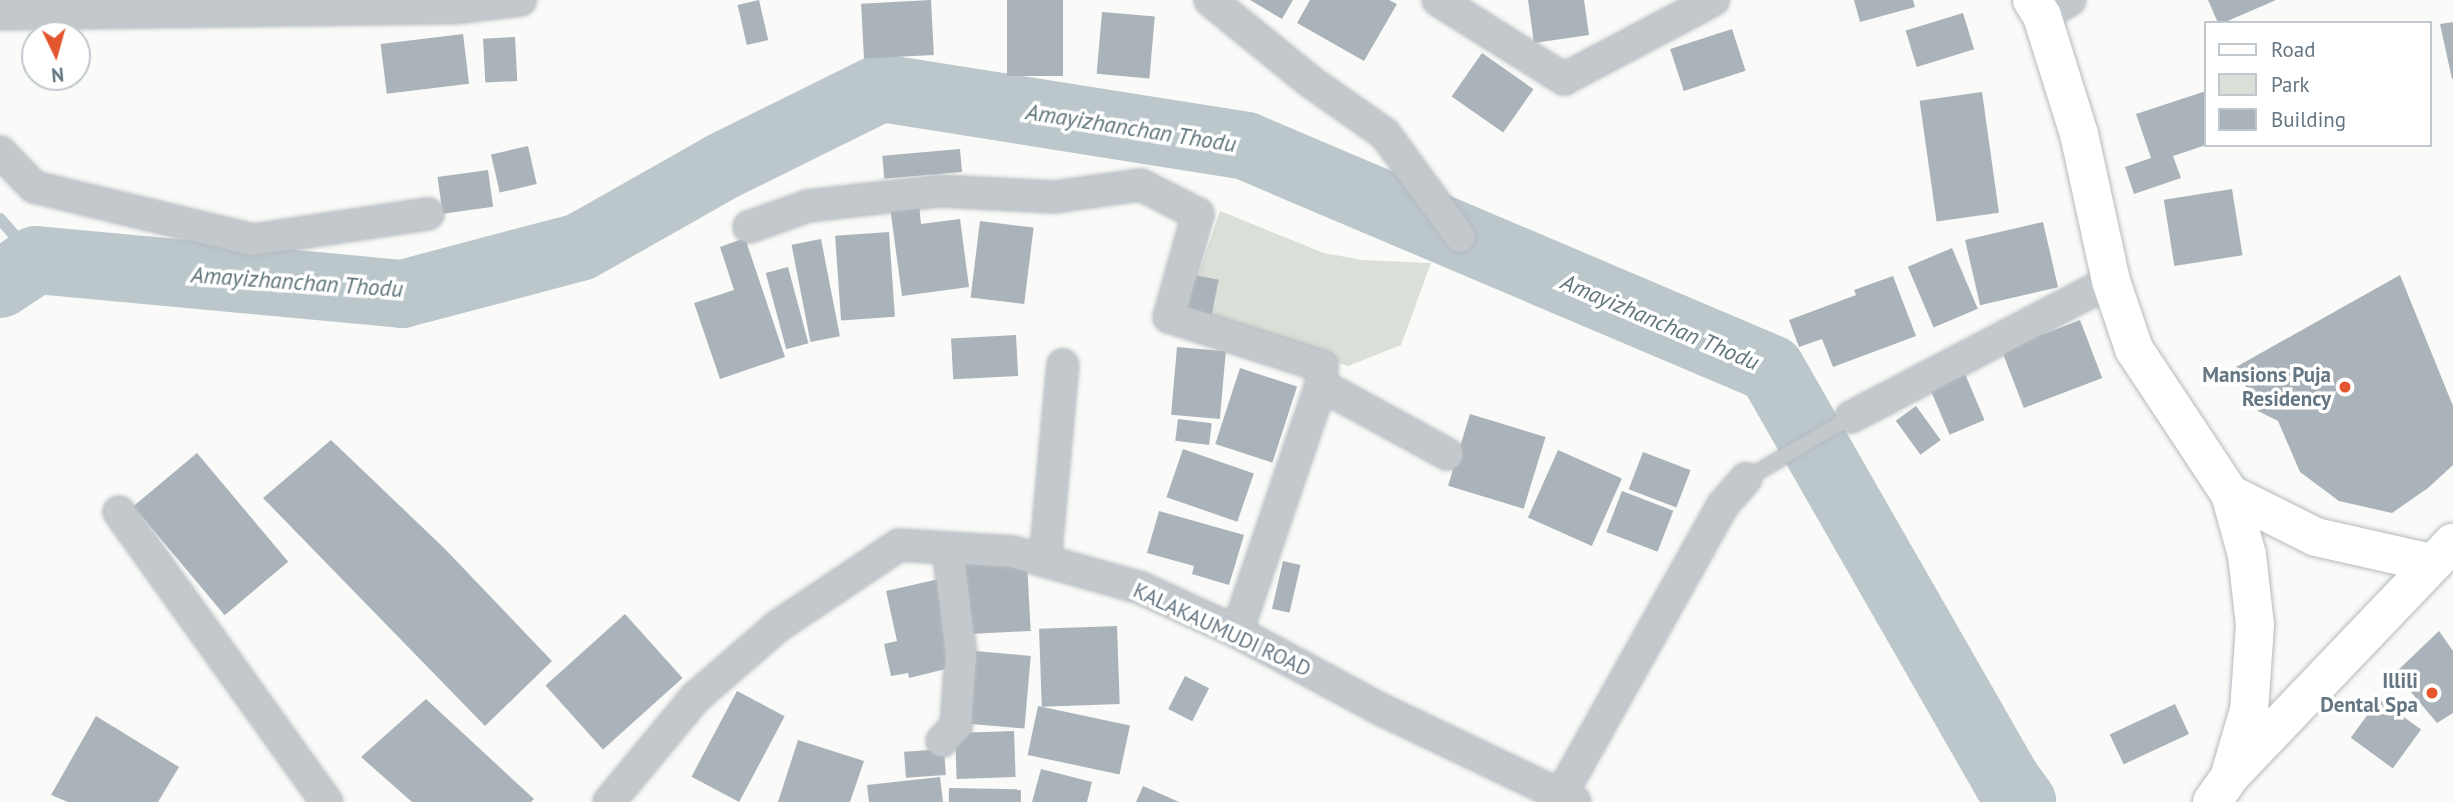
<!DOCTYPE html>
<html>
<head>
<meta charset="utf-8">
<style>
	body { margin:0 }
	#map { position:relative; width:2453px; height:802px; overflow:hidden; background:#fafaf8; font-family:"PT Sans",sans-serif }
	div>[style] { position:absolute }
	.green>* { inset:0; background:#dadfd7 }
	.stream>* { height:12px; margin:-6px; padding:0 6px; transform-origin:6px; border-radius:6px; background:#bbc7cb }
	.river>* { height:68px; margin:-34px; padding:0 34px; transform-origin:34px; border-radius:34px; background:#bbc7cb }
	.building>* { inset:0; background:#aab3b9; transform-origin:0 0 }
	.roads { filter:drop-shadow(0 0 2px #b3babf) drop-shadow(0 0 2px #b3babf) }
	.lane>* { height:14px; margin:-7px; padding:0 7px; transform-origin:7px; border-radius:7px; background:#c3c8cc }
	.street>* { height:30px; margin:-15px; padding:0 15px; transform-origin:15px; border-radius:15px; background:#c3c8cc }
	.secondary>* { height:38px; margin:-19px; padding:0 19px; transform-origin:19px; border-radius:19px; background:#fff }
	.dots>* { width:19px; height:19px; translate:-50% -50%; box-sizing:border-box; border:4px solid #fff; border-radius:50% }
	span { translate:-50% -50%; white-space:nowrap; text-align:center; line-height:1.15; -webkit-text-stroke:7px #fff; paint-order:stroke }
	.poi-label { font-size:21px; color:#657683; font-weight:700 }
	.right { translate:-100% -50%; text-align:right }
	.street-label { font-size:21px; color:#657683 }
	.water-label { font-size:23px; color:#60757c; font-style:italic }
	.legend { position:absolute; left:2204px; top:21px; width:228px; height:126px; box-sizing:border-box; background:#fff; border:2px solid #c1c8cd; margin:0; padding:9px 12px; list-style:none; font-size:21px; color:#657683 }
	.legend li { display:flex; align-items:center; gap:14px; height:35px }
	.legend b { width:35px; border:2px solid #c1c8cd }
	.north { position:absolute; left:21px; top:21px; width:70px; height:70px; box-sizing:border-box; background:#fff; border:2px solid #c1c8cd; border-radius:50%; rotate:175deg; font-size:19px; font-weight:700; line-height:28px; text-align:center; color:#657683 }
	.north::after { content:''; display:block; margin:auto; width:24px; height:32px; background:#e4572e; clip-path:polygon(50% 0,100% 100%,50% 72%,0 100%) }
</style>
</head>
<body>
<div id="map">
	<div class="green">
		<i style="clip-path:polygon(1220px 211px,1324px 253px,1362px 260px,1431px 263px,1401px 345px,1348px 366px,1185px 315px)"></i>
	</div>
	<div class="stream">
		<i style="left:0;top:219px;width:55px;rotate:48.7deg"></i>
	</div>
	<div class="river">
		<i style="left:0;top:284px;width:43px;rotate:-33.7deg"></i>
		<i style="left:36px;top:260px;width:368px;rotate:5.3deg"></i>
		<i style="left:402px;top:294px;width:184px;rotate:-14.8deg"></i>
		<i style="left:580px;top:247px;width:164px;rotate:-29.5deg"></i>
		<i style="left:723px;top:166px;width:176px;rotate:-26.3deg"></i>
		<i style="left:881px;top:88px;width:370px;rotate:9deg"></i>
		<i style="left:1246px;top:146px;width:570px;rotate:23.01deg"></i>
		<i style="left:1771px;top:369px;width:475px;rotate:60.2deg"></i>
		<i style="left:2007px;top:781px;width:26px;rotate:54deg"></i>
	</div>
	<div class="building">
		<i style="left:759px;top:0;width:41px;height:22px;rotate:77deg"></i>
		<i style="left:931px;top:0;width:55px;height:70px;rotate:87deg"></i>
		<i style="left:1007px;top:0;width:56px;height:76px"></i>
		<i style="clip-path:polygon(1250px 0,1293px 0,1282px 19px)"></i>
		<i style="clip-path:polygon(1310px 0,1389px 0,1397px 4px,1364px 61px,1297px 23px)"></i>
		<i style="clip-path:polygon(1528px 0,1584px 0,1589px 35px,1534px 43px)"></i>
		<i style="clip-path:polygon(1854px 0,1913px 0,1915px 7px,1860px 22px)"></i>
		<i style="clip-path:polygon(2208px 0,2276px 0,2223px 23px,2218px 23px)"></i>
		<i style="left:1102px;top:12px;width:53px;height:62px;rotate:5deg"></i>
		<i style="left:1963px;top:13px;width:38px;height:60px;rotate:73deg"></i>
		<i style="clip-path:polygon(2453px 22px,2453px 79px,2452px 79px,2440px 24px)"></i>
		<i style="left:1732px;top:29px;width:44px;height:65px;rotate:72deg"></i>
		<i style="left:463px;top:34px;width:50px;height:83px;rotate:83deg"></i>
		<i style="left:515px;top:37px;width:44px;height:32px;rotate:87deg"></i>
		<i style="left:1482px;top:53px;width:63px;height:53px;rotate:35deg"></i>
		<i style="clip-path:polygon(2206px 91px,2206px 145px,2173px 156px,2181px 178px,2134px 194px,2125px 167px,2151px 158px,2136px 114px)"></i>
		<i style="left:1982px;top:92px;width:122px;height:63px;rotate:82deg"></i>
		<i style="left:528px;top:146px;width:39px;height:38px;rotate:77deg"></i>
		<i style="left:960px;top:149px;width:23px;height:78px;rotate:85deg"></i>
		<i style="left:488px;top:170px;width:37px;height:51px;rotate:82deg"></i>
		<i style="left:2232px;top:189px;width:67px;height:69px;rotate:81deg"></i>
		<i style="clip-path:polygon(919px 204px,921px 224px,960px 219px,969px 287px,902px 296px,890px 207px)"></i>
		<i style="left:980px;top:221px;width:54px;height:77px;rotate:7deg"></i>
		<i style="left:2043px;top:222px;width:67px;height:80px;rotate:77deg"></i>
		<i style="left:889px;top:232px;width:85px;height:54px;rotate:86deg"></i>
		<i style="clip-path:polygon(745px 238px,785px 357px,720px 379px,694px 303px,734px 290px,720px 247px)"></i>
		<i style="left:821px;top:239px;width:99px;height:30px;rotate:79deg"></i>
		<i style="left:1952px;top:248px;width:66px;height:48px;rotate:67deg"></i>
		<i style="left:788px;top:267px;width:79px;height:23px;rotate:75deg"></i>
		<i style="left:1194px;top:275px;width:25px;height:42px;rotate:11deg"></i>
		<i style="clip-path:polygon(2400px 275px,2453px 406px,2453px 465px,2428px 488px,2392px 513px,2339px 501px,2300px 472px,2278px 421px,2258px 411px,2236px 367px)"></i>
		<i style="clip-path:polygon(1893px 276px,1916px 336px,1833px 367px,1822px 339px,1799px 347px,1789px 320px,1856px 295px,1854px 290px)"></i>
		<i style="left:2080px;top:320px;width:62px;height:84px;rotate:69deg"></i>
		<i style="left:1016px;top:335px;width:41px;height:65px;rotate:87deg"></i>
		<i style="left:1177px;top:347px;width:49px;height:68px;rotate:5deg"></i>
		<i style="left:1240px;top:368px;width:60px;height:80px;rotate:18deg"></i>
		<i style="left:1965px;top:374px;width:50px;height:38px;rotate:67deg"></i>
		<i style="left:1916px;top:406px;width:42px;height:25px;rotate:54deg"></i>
		<i style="left:1470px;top:414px;width:79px;height:75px;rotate:17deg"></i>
		<i style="left:1178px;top:419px;width:34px;height:22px;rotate:7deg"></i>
		<i style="clip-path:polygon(331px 440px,444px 548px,552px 661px,485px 726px,263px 498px)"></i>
		<i style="left:1183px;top:449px;width:75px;height:51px;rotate:19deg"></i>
		<i style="left:1558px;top:450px;width:70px;height:74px;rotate:24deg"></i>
		<i style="left:1643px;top:452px;width:51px;height:40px;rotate:21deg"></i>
		<i style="left:197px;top:453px;width:142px;height:83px;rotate:50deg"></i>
		<i style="left:1622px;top:491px;width:55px;height:44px;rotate:21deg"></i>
		<i style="clip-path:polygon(1159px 511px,1244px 535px,1229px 585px,1192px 574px,1194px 566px,1147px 553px)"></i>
		<i style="left:1027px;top:561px;width:70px;height:70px;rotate:87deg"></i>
		<i style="left:1283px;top:561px;width:18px;height:49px;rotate:13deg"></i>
		<i style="clip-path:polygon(939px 579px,958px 666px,909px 678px,908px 673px,891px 676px,884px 644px,897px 641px,886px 591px)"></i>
		<i style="left:625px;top:614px;width:86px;height:107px;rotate:48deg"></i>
		<i style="left:1117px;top:626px;width:78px;height:78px;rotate:88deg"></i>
		<i style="clip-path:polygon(2439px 631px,2453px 651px,2453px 713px,2437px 723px,2395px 673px)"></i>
		<i style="left:975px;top:651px;width:56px;height:73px;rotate:5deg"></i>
		<i style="left:1185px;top:676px;width:27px;height:37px;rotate:27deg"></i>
		<i style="left:737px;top:691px;width:54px;height:97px;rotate:28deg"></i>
		<i style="clip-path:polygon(426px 699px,534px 799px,531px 802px,412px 802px,361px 757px)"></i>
		<i style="left:2379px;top:699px;width:52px;height:48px;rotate:36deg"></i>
		<i style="left:2175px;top:704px;width:33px;height:72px;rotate:65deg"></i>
		<i style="left:1038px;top:706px;width:94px;height:50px;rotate:12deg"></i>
		<i style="clip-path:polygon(96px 716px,179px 767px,158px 802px,68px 802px,51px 795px)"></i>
		<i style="left:1014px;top:731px;width:46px;height:59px;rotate:88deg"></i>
		<i style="clip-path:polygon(798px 740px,864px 761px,850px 802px,778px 802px)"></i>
		<i style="left:944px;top:749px;width:26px;height:40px;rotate:86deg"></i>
		<i style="clip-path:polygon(1041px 769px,1092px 782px,1087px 802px,1032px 802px)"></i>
		<i style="clip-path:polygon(940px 777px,943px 802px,869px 802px,867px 785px)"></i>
		<i style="clip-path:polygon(1143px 786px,1179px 802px,1136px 802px)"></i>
		<i style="left:949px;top:788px;width:72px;height:14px;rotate:1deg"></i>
	</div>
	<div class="roads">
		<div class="lane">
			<i style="left:1746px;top:479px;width:122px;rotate:-30.6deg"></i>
		</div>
		<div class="street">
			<i style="left:1210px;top:0;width:130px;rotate:39.1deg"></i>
			<i style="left:1311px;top:82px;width:90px;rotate:35.1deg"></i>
			<i style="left:1385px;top:134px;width:127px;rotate:53.9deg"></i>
			<i style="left:1438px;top:0;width:149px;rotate:32.1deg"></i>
			<i style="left:1564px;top:79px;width:169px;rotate:-27.9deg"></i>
			<i style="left:0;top:14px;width:454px;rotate:-0.8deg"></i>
			<i style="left:454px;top:8px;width:67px;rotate:-6.8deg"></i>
			<i style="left:2042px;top:16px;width:32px;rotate:-30deg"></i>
			<i style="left:0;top:152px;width:49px;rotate:45.8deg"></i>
			<i style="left:34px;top:187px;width:225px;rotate:13.6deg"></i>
			<i style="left:253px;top:240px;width:177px;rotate:-8.5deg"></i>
			<i style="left:749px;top:227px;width:63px;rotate:-19.6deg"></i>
			<i style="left:808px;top:206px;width:133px;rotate:-6.5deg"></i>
			<i style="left:940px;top:191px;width:114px;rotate:3deg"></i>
			<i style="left:1054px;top:197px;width:88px;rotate:-7.9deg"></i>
			<i style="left:1141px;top:185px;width:64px;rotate:27deg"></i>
			<i style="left:1198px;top:214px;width:107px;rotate:105.7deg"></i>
			<i style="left:1169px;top:317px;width:161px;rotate:17.8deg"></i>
			<i style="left:1322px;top:366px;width:19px;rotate:93deg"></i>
			<i style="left:1321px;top:385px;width:261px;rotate:108.8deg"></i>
			<i style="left:1321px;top:385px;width:144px;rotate:28.7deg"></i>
			<i style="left:1851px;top:417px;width:293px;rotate:-27.6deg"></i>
			<i style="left:119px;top:512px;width:357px;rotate:54.4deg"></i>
			<i style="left:1045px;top:561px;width:197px;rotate:-84.8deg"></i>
			<i style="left:942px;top:741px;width:21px;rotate:-47deg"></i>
			<i style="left:956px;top:726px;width:70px;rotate:-85.9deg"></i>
			<i style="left:961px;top:656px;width:109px;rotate:-96.9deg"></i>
			<i style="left:1562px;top:793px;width:330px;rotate:-60.8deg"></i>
			<i style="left:1723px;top:505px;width:35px;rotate:-49deg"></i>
			<i style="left:609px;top:802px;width:136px;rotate:-50.4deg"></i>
			<i style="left:696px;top:697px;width:108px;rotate:-40.9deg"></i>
			<i style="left:778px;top:626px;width:146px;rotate:-33.8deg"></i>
			<i style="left:899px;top:545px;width:114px;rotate:3.5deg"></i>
			<i style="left:1013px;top:552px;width:133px;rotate:15.7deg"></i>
			<i style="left:1141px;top:588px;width:106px;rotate:24.6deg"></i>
			<i style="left:1237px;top:632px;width:162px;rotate:28.3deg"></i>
			<i style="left:1380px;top:709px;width:216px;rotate:25.5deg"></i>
		</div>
		<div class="secondary">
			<i style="left:2032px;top:0;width:19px;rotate:58deg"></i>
			<i style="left:2042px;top:16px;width:124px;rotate:72.6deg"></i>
			<i style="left:2079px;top:134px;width:150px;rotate:77.7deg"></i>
			<i style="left:2111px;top:281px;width:72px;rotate:71.3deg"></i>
			<i style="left:2134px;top:349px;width:174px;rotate:56.5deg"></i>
			<i style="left:2230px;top:494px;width:96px;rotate:26.6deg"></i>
			<i style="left:2316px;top:537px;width:118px;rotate:12.7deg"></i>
			<i style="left:2230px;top:494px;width:63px;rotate:74.4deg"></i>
			<i style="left:2247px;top:555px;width:70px;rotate:83.5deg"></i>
			<i style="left:2255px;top:625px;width:85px;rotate:94deg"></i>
			<i style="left:2249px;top:710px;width:64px;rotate:106.4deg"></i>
			<i style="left:2212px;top:802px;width:32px;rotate:-55deg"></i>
			<i style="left:2230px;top:776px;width:323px;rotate:-46.3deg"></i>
		</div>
	</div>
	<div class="dots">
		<i style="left:2345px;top:387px;background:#e4572e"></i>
		<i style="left:2432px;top:693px;background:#e4572e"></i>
	</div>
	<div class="poi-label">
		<span class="right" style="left:2331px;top:387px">Mansions Puja<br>Residency</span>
		<span class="right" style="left:2418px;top:693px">Illili<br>Dental Spa</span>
	</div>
	<div class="street-label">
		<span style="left:1222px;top:630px;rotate:25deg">KALAKAUMUDI ROAD</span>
	</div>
	<div class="water-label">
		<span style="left:1131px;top:128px;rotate:9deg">Amayizhanchan Thodu</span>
		<span style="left:297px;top:282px;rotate:4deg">Amayizhanchan Thodu</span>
		<span style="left:1660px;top:322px;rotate:23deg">Amayizhanchan Thodu</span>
	</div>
	<ul class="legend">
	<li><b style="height:9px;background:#fff"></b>Road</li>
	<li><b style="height:19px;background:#dadfd7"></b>Park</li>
	<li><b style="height:19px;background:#aab3b9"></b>Building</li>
	</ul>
	<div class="north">N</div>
</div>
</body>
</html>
